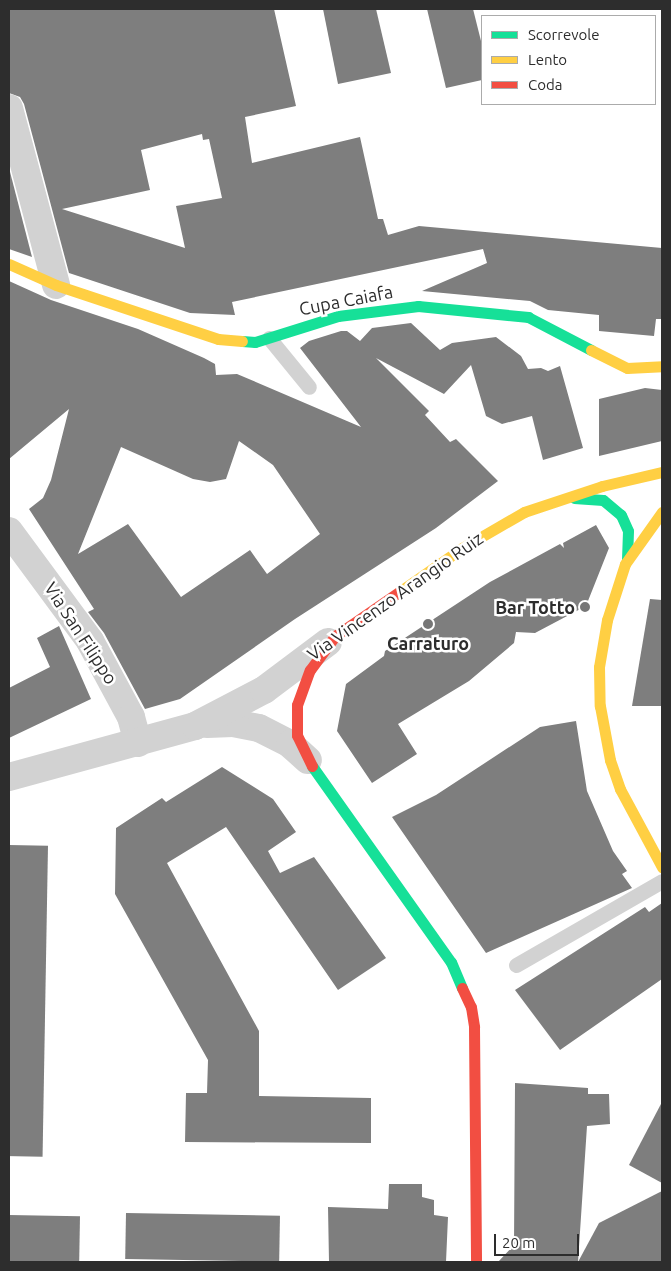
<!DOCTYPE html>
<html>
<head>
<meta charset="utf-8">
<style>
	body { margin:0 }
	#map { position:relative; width:671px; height:1271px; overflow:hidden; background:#fff; font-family:Ubuntu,sans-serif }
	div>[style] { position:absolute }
	.building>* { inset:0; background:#7e7e7e; transform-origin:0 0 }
	.lane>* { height:15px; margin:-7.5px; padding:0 7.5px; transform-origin:7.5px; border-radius:7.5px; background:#d2d2d2 }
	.street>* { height:28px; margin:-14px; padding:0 14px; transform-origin:14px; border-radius:14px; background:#d2d2d2 }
	.fast>* { height:11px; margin:-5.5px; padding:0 5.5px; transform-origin:5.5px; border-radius:5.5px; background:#16e098 }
	.slow>* { height:11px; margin:-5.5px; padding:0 5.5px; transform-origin:5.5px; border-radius:5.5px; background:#ffcf43 }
	.jam>* { height:11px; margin:-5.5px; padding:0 5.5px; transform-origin:5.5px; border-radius:5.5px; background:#f24e42 }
	.dots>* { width:14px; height:14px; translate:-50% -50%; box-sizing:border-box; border:2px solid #fff; border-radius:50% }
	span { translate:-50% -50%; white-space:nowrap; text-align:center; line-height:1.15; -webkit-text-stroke:5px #fff; paint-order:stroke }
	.street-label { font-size:18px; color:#2d2d2d }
	.poi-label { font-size:18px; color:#2d2d2d; font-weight:700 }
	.right { translate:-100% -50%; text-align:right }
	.frame { position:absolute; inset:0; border:10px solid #2d2d2d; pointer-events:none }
	.legend { position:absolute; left:481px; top:15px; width:175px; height:90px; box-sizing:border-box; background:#fff; border:1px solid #ababab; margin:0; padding:6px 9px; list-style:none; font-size:15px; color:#2d2d2d }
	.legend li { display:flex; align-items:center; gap:10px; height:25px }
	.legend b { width:25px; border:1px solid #ababab }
	.scale { position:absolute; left:494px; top:1234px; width:85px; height:22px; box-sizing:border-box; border:2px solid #2d2d2d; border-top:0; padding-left:6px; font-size:15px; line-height:18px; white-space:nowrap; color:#2d2d2d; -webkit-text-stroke:4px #fff; paint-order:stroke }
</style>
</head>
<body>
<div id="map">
	<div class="building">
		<i style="clip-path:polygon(evenodd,9px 9px,274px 9px,296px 106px,245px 117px,252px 163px,360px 137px,378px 219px,383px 219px,388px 235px,419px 226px,662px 248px,662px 319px,656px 319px,654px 336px,599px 331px,599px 315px,548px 310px,530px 301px,422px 291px,487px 263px,483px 249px,232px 302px,235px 315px,190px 313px,69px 273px,24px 104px,20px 97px,9px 93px,9px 9px,202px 134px,203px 140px,209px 139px,222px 198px,176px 206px,185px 248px,62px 209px,150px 190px,141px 150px,202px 134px)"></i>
		<i style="clip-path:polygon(323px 9px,376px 9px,391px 73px,338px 84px)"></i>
		<i style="clip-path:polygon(427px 9px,473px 9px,482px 45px,482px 80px,446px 88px)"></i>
		<i style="clip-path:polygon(9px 168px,32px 257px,9px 249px)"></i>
		<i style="clip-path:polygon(evenodd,9px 281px,51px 300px,138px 329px,204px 358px,215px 364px,216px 375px,237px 374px,361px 427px,300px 348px,309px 341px,341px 331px,347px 331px,360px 341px,372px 328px,411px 323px,440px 350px,452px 343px,496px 337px,521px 356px,528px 369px,541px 368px,548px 371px,560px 366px,583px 448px,543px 460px,532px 416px,502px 424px,486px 416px,471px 365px,444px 394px,376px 358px,429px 411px,425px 415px,450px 442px,456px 439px,498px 481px,436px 528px,295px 619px,180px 699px,145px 709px,104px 633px,88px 612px,94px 609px,29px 509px,43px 498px,51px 480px,69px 409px,9px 459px,9px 281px,239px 441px,273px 465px,320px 534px,267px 574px,250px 550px,181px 597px,128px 524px,78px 554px,121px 447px,193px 479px,210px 482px,226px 479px,239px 441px)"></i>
		<i style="clip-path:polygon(645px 388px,662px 390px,662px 441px,599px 456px,599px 399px)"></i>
		<i style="clip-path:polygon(596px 525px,609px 548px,586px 606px,535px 633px,516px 632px,514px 643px,469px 681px,398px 724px,417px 754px,372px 783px,337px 731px,346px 684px,384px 656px,385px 651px,490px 582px,560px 544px,564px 548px,563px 543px)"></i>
		<i style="clip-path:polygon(650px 599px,662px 600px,662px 706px,632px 706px)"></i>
		<i style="clip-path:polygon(59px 626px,91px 699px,9px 738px,9px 688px,50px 667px,37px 638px)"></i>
		<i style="clip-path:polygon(576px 721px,587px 791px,613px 851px,627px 871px,622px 874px,632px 888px,486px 953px,392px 817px,436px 795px,540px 727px)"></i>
		<i style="clip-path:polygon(222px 767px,273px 799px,296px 832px,268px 851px,280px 873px,314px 857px,386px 958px,338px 990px,226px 827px,167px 863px,259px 1031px,259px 1096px,371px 1098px,371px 1143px,185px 1142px,186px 1093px,207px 1093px,208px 1060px,115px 894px,116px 828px,162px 798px,166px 802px)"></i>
		<i style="left:9px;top:845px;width:39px;height:311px;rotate:1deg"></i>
		<i style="clip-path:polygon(662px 903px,662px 979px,560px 1050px,515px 990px,645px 907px,649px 912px)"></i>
		<i style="clip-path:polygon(515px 1083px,588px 1088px,588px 1094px,609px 1094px,610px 1124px,587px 1126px,578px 1262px,498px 1262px,514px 1245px)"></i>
		<i style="clip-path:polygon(662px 1102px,662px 1183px,629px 1165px)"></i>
		<i style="clip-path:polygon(389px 1184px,422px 1184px,422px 1197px,434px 1200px,434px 1215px,448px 1217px,446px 1262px,329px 1262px,328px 1207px,388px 1209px)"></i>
		<i style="clip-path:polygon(662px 1191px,662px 1262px,578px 1262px,599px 1223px)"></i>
		<i style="left:126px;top:1213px;width:154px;height:46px;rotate:1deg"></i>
		<i style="left:9px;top:1215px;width:71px;height:47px;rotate:1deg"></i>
	</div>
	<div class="lane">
		<i style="left:269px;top:338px;width:63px;rotate:50.8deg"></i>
		<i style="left:516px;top:965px;width:168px;rotate:-29.9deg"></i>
	</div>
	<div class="street">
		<i style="left:9px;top:108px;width:183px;rotate:75.1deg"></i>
		<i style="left:9px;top:531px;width:137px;rotate:53.6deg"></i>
		<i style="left:90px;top:641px;width:86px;rotate:61.7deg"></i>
		<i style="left:131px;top:717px;width:27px;rotate:75deg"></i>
		<i style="left:207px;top:724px;width:26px;rotate:-2deg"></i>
		<i style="left:233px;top:723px;width:26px;rotate:11deg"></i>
		<i style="left:259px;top:728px;width:35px;rotate:27deg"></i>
		<i style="left:290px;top:744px;width:24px;rotate:42deg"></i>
		<i style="left:9px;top:777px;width:193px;rotate:-15.3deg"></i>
		<i style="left:195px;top:726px;width:78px;rotate:-27.6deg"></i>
		<i style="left:264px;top:690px;width:80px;rotate:-36.9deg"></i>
	</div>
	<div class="fast">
		<i style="left:242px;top:341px;width:13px;rotate:4deg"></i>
		<i style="left:255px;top:342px;width:87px;rotate:-17.4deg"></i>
		<i style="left:338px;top:316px;width:81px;rotate:-7.1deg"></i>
		<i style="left:418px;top:306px;width:111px;rotate:5.7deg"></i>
		<i style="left:528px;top:317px;width:71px;rotate:27.6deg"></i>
		<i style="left:574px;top:498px;width:29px;rotate:4deg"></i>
		<i style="left:603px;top:500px;width:23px;rotate:40deg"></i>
		<i style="left:621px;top:515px;width:17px;rotate:66deg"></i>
		<i style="left:628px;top:531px;width:28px;rotate:92deg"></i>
		<i style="left:312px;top:766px;width:240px;rotate:54.7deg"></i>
		<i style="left:451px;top:962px;width:28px;rotate:67deg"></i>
	</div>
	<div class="slow">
		<i style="left:9px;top:264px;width:51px;rotate:24.1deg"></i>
		<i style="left:56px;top:285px;width:171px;rotate:18.4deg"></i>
		<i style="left:218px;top:339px;width:24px;rotate:5deg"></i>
		<i style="left:591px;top:350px;width:40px;rotate:26.6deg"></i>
		<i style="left:627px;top:368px;width:35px;rotate:-3deg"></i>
		<i style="left:662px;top:512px;width:64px;rotate:125.4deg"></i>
		<i style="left:625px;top:564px;width:59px;rotate:107.8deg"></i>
		<i style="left:607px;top:620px;width:48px;rotate:99.7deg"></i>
		<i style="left:599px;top:667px;width:39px;rotate:89deg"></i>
		<i style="left:600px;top:706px;width:55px;rotate:79.5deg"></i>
		<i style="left:610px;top:760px;width:31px;rotate:71deg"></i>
		<i style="left:620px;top:789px;width:89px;rotate:61.7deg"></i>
		<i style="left:399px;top:592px;width:77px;rotate:-34.9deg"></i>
		<i style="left:462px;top:548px;width:72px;rotate:-30.1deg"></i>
		<i style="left:524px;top:512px;width:82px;rotate:-18.4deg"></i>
		<i style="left:602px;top:486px;width:62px;rotate:-13.1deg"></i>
	</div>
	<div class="jam">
		<i style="left:312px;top:766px;width:34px;rotate:-116deg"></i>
		<i style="left:297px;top:735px;width:30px;rotate:-90deg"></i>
		<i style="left:297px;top:705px;width:37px;rotate:-70deg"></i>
		<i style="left:310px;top:670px;width:42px;rotate:-53.7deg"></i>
		<i style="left:335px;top:636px;width:78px;rotate:-34.5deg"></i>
		<i style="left:462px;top:988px;width:21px;rotate:65deg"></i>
		<i style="left:471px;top:1007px;width:20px;rotate:81deg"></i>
		<i style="left:474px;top:1027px;width:235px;rotate:89.5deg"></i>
	</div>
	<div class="dots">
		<i style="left:585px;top:607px;background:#767676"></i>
		<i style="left:428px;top:624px;background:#767676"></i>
	</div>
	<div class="street-label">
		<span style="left:346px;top:300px;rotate:-11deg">Cupa Caiafa</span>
		<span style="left:395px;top:596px;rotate:-35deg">Via Vincenzo Arangio Ruiz</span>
		<span style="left:81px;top:633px;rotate:57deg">Via San Filippo</span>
	</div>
	<div class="poi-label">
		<span class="right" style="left:575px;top:607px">Bar Totto</span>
		<span style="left:428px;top:643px">Carraturo</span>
	</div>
	<div class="frame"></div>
	<ul class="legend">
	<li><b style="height:6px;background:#16e098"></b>Scorrevole</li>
	<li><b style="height:6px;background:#ffcf43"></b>Lento</li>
	<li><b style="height:6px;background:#f24e42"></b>Coda</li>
	</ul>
	<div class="scale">20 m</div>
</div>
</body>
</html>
